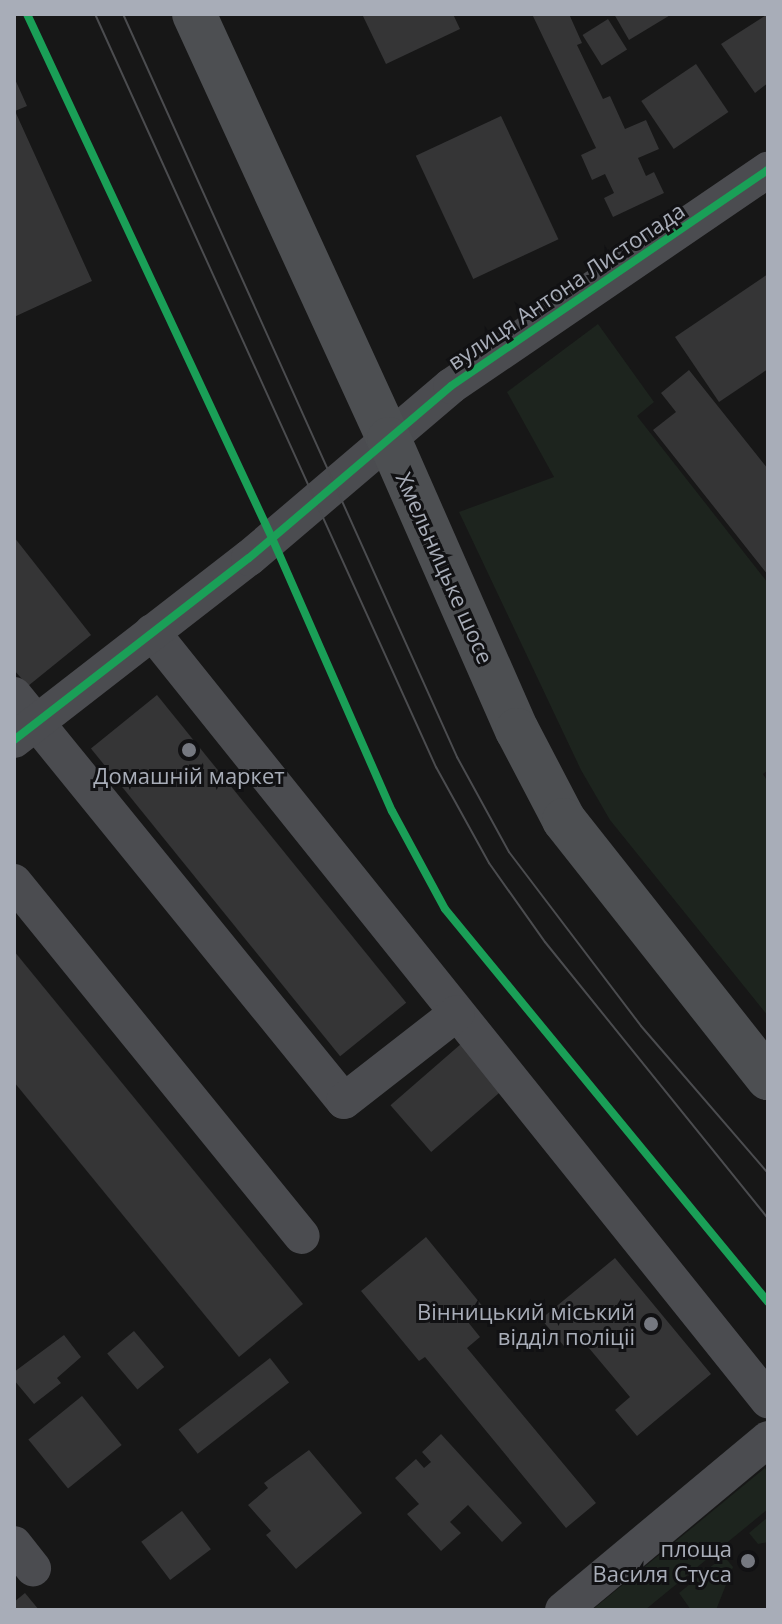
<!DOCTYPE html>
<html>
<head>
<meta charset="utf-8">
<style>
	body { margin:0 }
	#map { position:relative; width:782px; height:1624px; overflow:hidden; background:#171717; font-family:"Open Sans",sans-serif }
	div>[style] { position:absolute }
	.green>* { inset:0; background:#1d241e }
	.building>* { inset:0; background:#353536; transform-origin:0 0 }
	.minor>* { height:36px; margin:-18px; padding:0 18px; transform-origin:18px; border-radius:18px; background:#4b4c50 }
	.major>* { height:44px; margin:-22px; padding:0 22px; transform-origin:22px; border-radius:22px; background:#4d4f52 }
	.tram>* { height:2px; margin:-1px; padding:0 1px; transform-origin:1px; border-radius:1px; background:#4b4c4f }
	.cycleway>* { height:8px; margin:-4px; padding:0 4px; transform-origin:4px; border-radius:4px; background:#1a9f57 }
	.dots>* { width:22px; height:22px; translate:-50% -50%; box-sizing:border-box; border:4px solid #111113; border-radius:50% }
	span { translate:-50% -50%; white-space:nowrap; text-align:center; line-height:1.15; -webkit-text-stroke:6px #111113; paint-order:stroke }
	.street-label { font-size:22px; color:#a8adb8 }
	.poi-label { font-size:22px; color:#a8adb8 }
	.right { translate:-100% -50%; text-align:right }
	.frame { position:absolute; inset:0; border:16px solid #a8adb8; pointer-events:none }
</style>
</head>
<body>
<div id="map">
	<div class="green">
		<i style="clip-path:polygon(598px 324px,654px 402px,637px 416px,768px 583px,768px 770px,763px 774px,768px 782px,768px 1016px,610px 820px,581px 770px,459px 512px,554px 477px,507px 392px)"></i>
		<i style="clip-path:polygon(765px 1468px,768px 1472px,768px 1509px,645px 1610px,592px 1610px)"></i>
		<i style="clip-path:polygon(768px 1517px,768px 1542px,758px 1544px,749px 1533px)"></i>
		<i style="clip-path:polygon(724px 1556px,733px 1567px,716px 1610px,691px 1610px,679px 1593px)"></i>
	</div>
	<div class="building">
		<i style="clip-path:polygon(362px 14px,453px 14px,460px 29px,386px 64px)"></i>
		<i style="clip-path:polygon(532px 14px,569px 14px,582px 43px,577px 45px,603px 99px,610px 96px,625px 129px,646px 120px,659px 149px,638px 158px,646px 176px,654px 172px,664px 193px,613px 217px,604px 198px,614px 193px,605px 174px,592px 180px,581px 155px,596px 148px)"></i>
		<i style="clip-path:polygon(614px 14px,672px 14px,629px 40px)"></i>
		<i style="clip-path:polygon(768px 14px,768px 83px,755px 93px,721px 44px)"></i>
		<i style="left:608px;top:19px;width:36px;height:30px;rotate:58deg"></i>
		<i style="left:696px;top:64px;width:58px;height:66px;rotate:56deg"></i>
		<i style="clip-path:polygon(14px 77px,27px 106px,15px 111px,92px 281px,14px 317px)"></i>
		<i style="left:501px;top:116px;width:136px;height:94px;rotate:65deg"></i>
		<i style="clip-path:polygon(768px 274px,768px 369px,719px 402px,675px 337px)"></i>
		<i style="clip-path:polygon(689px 370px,768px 469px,768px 575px,653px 430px,676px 412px,661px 393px)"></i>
		<i style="clip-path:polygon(14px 537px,91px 635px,28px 686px,14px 670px)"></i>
		<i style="left:157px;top:695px;width:396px;height:85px;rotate:51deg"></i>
		<i style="clip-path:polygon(14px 951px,303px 1304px,239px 1357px,14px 1082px)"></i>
		<i style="left:469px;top:1037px;width:62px;height:104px;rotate:49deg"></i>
		<i style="clip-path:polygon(426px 1237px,484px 1308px,468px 1322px,480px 1337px,467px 1348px,596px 1503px,566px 1528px,425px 1357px,419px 1361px,361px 1291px)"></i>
		<i style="clip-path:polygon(615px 1258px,711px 1374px,637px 1436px,615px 1410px,630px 1397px,578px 1335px,564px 1346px,541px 1319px)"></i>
		<i style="left:134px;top:1331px;width:47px;height:35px;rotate:50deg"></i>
		<i style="clip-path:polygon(64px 1335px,81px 1357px,57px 1378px,61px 1383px,34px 1404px,14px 1380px,14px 1372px)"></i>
		<i style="left:270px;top:1358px;width:31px;height:116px;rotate:52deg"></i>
		<i style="left:82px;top:1396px;width:63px;height:69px;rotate:51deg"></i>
		<i style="clip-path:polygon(441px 1434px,522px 1523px,502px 1542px,468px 1505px,450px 1522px,461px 1533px,441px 1551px,407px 1514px,419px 1504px,395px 1478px,416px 1459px,424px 1468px,431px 1462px,422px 1452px)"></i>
		<i style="clip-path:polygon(309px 1450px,362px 1513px,296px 1569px,266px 1535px,271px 1531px,248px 1505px,268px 1488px,264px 1483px)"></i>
		<i style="left:182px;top:1511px;width:48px;height:51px;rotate:53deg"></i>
		<i style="clip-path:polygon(25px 1593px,39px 1610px,14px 1610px,14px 1602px)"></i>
	</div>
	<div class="minor">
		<i style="left:152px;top:632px;width:985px;rotate:51.27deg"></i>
		<i style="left:14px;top:695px;width:523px;rotate:50.9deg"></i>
		<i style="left:344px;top:1101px;width:143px;rotate:-37.9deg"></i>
		<i style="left:14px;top:740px;width:297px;rotate:-37.8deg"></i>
		<i style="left:249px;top:558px;width:265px;rotate:-40.4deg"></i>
		<i style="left:451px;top:386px;width:384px;rotate:-34.3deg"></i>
		<i style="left:14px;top:882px;width:456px;rotate:50.9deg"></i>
		<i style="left:14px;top:1544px;width:31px;rotate:52deg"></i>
		<i style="left:563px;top:1610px;width:267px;rotate:-39.8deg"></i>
	</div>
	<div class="major">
		<i style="left:194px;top:14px;width:468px;rotate:65.4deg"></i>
		<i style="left:389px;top:439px;width:318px;rotate:66.3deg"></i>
		<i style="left:517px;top:730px;width:102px;rotate:62.4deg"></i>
		<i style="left:564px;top:820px;width:329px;rotate:51.7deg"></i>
	</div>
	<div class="tram">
		<i style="left:95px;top:14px;width:827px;rotate:65.64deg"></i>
		<i style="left:436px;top:767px;width:110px;rotate:61.1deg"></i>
		<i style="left:489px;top:863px;width:97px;rotate:54.7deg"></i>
		<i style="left:545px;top:942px;width:355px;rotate:51.1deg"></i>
		<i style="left:123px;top:14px;width:815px;rotate:65.79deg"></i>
		<i style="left:457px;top:757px;width:108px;rotate:61.3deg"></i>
		<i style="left:509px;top:852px;width:218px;rotate:52.8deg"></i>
		<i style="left:641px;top:1026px;width:194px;rotate:49.2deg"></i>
	</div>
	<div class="cycleway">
		<i style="left:27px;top:14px;width:578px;rotate:64.94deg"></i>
		<i style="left:272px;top:538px;width:298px;rotate:66.3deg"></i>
		<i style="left:392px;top:811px;width:111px;rotate:61.6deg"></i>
		<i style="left:445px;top:909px;width:509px;rotate:50.58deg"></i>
		<i style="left:14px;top:740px;width:297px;rotate:-37.8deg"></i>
		<i style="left:249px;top:558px;width:265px;rotate:-40.4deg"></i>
		<i style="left:451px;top:386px;width:384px;rotate:-34.3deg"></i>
	</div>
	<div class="dots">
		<i style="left:189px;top:750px;background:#757880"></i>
		<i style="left:651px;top:1324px;background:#757880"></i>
		<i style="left:748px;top:1561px;background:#757880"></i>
	</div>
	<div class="street-label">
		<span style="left:566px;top:286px;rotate:-34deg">вулиця Антона Листопада</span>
		<span style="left:445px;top:568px;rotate:66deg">Хмельницьке шосе</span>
	</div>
	<div class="poi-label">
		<span style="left:189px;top:776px">Домашній маркет</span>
		<span class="right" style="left:635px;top:1324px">Вінницький міський<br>відділ поліціі</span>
		<span class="right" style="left:732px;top:1561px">площа<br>Василя Стуса</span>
	</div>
	<div class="frame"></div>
</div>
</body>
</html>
